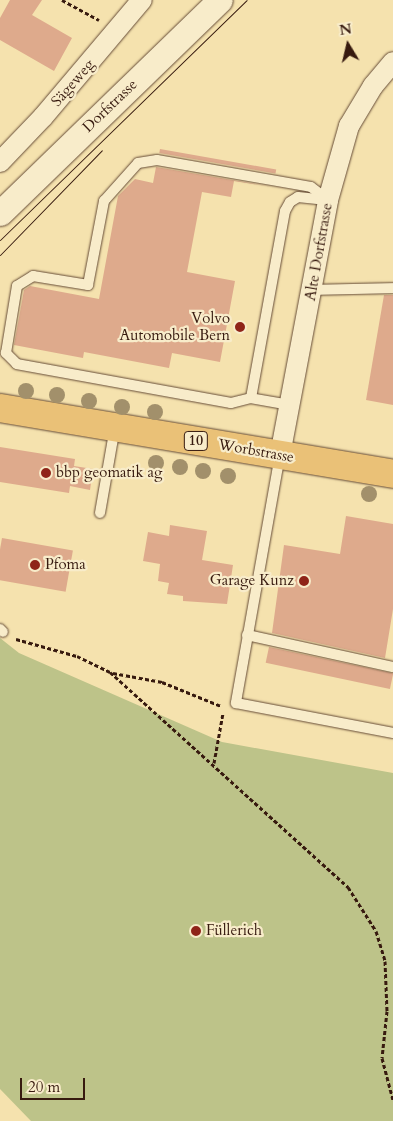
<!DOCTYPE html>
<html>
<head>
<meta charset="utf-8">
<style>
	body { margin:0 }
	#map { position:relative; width:393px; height:1121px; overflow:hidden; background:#f5e2ae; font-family:Cardo,serif }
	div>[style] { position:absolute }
	.green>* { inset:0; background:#bdc389 }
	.building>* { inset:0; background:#deaa8c; transform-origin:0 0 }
	.path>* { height:3px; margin-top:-1.5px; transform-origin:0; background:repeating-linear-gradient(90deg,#371a0f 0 4px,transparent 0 6.5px) }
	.roads { filter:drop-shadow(0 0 1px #664c37) drop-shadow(0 0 1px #664c37) }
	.service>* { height:10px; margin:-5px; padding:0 5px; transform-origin:5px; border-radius:5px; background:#f8ecca }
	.minor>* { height:20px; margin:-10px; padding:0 10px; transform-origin:10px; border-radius:10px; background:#f8ecca }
	.tertiary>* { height:25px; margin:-12.5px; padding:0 12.5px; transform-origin:12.5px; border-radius:12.5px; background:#f8ecca }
	.primary>* { height:28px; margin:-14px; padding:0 14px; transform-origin:14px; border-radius:14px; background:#eac177 }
	.tram>* { height:1px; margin:-0.5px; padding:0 0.5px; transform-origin:0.5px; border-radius:0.5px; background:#371a0f }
	.trees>* { width:16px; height:16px; margin:-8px; border-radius:50%; background:#a2906b }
	.dots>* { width:14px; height:14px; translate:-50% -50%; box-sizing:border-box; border:2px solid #f8ecca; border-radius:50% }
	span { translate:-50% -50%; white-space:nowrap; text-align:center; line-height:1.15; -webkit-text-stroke:4.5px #f8ecca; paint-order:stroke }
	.shield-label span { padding:1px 4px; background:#f8ecca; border:1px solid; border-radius:4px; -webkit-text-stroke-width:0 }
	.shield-label { font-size:14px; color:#371a0f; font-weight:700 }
	.street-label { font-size:15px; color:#371a0f }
	.poi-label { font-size:15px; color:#371a0f }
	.right { translate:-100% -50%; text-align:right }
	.left { translate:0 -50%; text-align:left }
	.north { position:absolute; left:323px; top:20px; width:50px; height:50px; -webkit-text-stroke:4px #f8ecca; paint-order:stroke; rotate:351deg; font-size:14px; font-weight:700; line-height:20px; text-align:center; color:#371a0f }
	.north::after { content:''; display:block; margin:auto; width:18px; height:22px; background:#371a0f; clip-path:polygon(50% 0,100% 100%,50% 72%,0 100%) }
	.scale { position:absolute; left:20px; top:1078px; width:65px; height:22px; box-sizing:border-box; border:2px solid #371a0f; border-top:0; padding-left:6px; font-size:15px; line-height:18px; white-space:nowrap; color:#371a0f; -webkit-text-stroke:4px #f8ecca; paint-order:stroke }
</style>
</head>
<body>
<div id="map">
	<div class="green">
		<i style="clip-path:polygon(0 638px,19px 653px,222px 742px,393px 773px,393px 1121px,31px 1121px,0 1089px)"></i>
	</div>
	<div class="building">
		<i style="clip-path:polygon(10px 0,42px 0,32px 15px,72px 38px,54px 71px,0 40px,0 18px)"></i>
		<i style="left:160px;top:149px;width:118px;height:4px;rotate:10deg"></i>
		<i style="clip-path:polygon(156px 167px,273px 187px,234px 181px,231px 197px,202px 192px,187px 272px,235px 281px,220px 362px,172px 353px,169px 368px,84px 352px,83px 358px,14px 345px,24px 290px,30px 286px,99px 299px,118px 196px,135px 179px,153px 183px)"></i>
		<i style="clip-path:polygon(384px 295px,393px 295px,393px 405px,366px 400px)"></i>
		<i style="clip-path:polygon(0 447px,75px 459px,74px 466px,93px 469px,90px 490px,70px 486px,69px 493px,0 482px)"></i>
		<i style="clip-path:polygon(346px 516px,393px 524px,393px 609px,385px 658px,272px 633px,284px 545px,340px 554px)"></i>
		<i style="clip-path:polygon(170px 525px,207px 531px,202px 560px,233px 565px,227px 604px,183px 601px,183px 596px,167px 594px,169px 583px,158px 581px,160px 564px,143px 561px,148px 532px,169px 536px)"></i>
		<i style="left:2px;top:538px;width:72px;height:42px;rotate:10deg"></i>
		<i style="left:269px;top:647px;width:127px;height:16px;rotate:12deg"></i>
	</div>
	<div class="path">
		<i style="left:62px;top:0;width:42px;rotate:28.4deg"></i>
		<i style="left:16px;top:639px;width:63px;rotate:15.6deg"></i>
		<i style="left:77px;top:656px;width:37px;rotate:26deg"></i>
		<i style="left:110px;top:672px;width:321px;rotate:42.1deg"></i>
		<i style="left:348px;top:887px;width:52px;rotate:57.5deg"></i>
		<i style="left:376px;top:931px;width:31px;rotate:73deg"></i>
		<i style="left:385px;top:961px;width:50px;rotate:87.7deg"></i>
		<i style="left:387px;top:1011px;width:47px;rotate:96.1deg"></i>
		<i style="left:382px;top:1058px;width:43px;rotate:75.3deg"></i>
		<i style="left:113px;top:673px;width:50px;rotate:10.4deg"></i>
		<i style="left:162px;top:682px;width:64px;rotate:22.1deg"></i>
		<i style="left:214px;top:763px;width:51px;rotate:-79.8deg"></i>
	</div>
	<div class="roads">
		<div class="service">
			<i style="left:313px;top:290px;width:80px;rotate:-1.4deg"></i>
			<i style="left:251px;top:398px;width:21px;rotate:166deg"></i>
			<i style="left:231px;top:403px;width:218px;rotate:-169.7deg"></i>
			<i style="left:17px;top:364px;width:16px;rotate:-135deg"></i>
			<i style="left:6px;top:353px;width:68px;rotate:-80.7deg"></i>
			<i style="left:17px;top:286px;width:19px;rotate:-32deg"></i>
			<i style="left:33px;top:276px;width:56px;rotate:9.3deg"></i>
			<i style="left:88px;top:285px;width:86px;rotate:-79.2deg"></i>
			<i style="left:104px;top:201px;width:51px;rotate:-48.2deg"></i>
			<i style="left:138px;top:163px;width:19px;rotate:-9deg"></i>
			<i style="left:157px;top:160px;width:156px;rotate:9.9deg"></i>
			<i style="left:311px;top:187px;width:21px;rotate:37deg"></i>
			<i style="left:290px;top:405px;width:40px;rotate:-170deg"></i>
			<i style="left:251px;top:398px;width:190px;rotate:-79.7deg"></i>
			<i style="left:285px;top:211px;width:10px;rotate:-61deg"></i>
			<i style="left:290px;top:202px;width:9px;rotate:-32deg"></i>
			<i style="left:298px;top:197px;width:29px;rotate:6deg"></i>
			<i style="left:280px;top:455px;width:252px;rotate:100.1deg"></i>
			<i style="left:236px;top:703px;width:160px;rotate:10.8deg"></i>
			<i style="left:100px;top:513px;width:87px;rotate:-80.1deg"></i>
			<i style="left:0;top:629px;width:4px;rotate:45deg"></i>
			<i style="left:247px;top:635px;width:149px;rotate:12.4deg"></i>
		</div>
		<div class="minor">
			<i style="left:0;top:162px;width:62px;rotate:-46.3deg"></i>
			<i style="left:43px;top:117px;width:153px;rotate:-49.8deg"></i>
			<i style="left:280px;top:455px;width:259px;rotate:-79.3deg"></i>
			<i style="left:328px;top:200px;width:77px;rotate:-74.2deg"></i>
			<i style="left:349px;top:126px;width:47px;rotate:-59deg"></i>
			<i style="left:373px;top:86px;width:31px;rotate:-50deg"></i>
		</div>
		<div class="tertiary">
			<i style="left:0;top:213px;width:306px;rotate:-44.1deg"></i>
		</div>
		<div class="primary">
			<i style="left:0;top:408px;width:399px;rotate:9.5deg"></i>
		</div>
	</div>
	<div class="tram">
		<i style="left:0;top:240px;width:344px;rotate:-44.2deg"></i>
		<i style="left:0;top:255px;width:146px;rotate:-45.8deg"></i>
	</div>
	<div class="trees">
		<i style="left:26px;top:391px"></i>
		<i style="left:57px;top:395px"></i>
		<i style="left:89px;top:401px"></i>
		<i style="left:122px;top:407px"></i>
		<i style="left:155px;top:412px"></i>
		<i style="left:156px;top:463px"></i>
		<i style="left:180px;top:467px"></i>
		<i style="left:203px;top:471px"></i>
		<i style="left:228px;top:476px"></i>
		<i style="left:369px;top:494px"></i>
	</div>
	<div class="dots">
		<i style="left:240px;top:327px;background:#8f2418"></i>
		<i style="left:46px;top:473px;background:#8f2418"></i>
		<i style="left:35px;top:565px;background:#8f2418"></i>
		<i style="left:304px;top:581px;background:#8f2418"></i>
		<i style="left:196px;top:931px;background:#8f2418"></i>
	</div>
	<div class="shield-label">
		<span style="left:196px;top:441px">10</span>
	</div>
	<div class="street-label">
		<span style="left:73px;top:83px;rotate:-49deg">Sägeweg</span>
		<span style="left:110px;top:106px;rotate:-44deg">Dorfstrasse</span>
		<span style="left:319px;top:252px;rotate:-80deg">Alte Dorfstrasse</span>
		<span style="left:256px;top:451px;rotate:10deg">Worbstrasse</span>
	</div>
	<div class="poi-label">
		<span class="right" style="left:230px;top:327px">Volvo<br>Automobile Bern</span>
		<span class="left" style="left:56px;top:473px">bbp geomatik ag</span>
		<span class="left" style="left:45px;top:565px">Pfoma</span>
		<span class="right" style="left:294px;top:581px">Garage Kunz</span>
		<span class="left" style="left:206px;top:931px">Füllerich</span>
	</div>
	<div class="north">N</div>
	<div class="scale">20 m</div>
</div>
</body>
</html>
